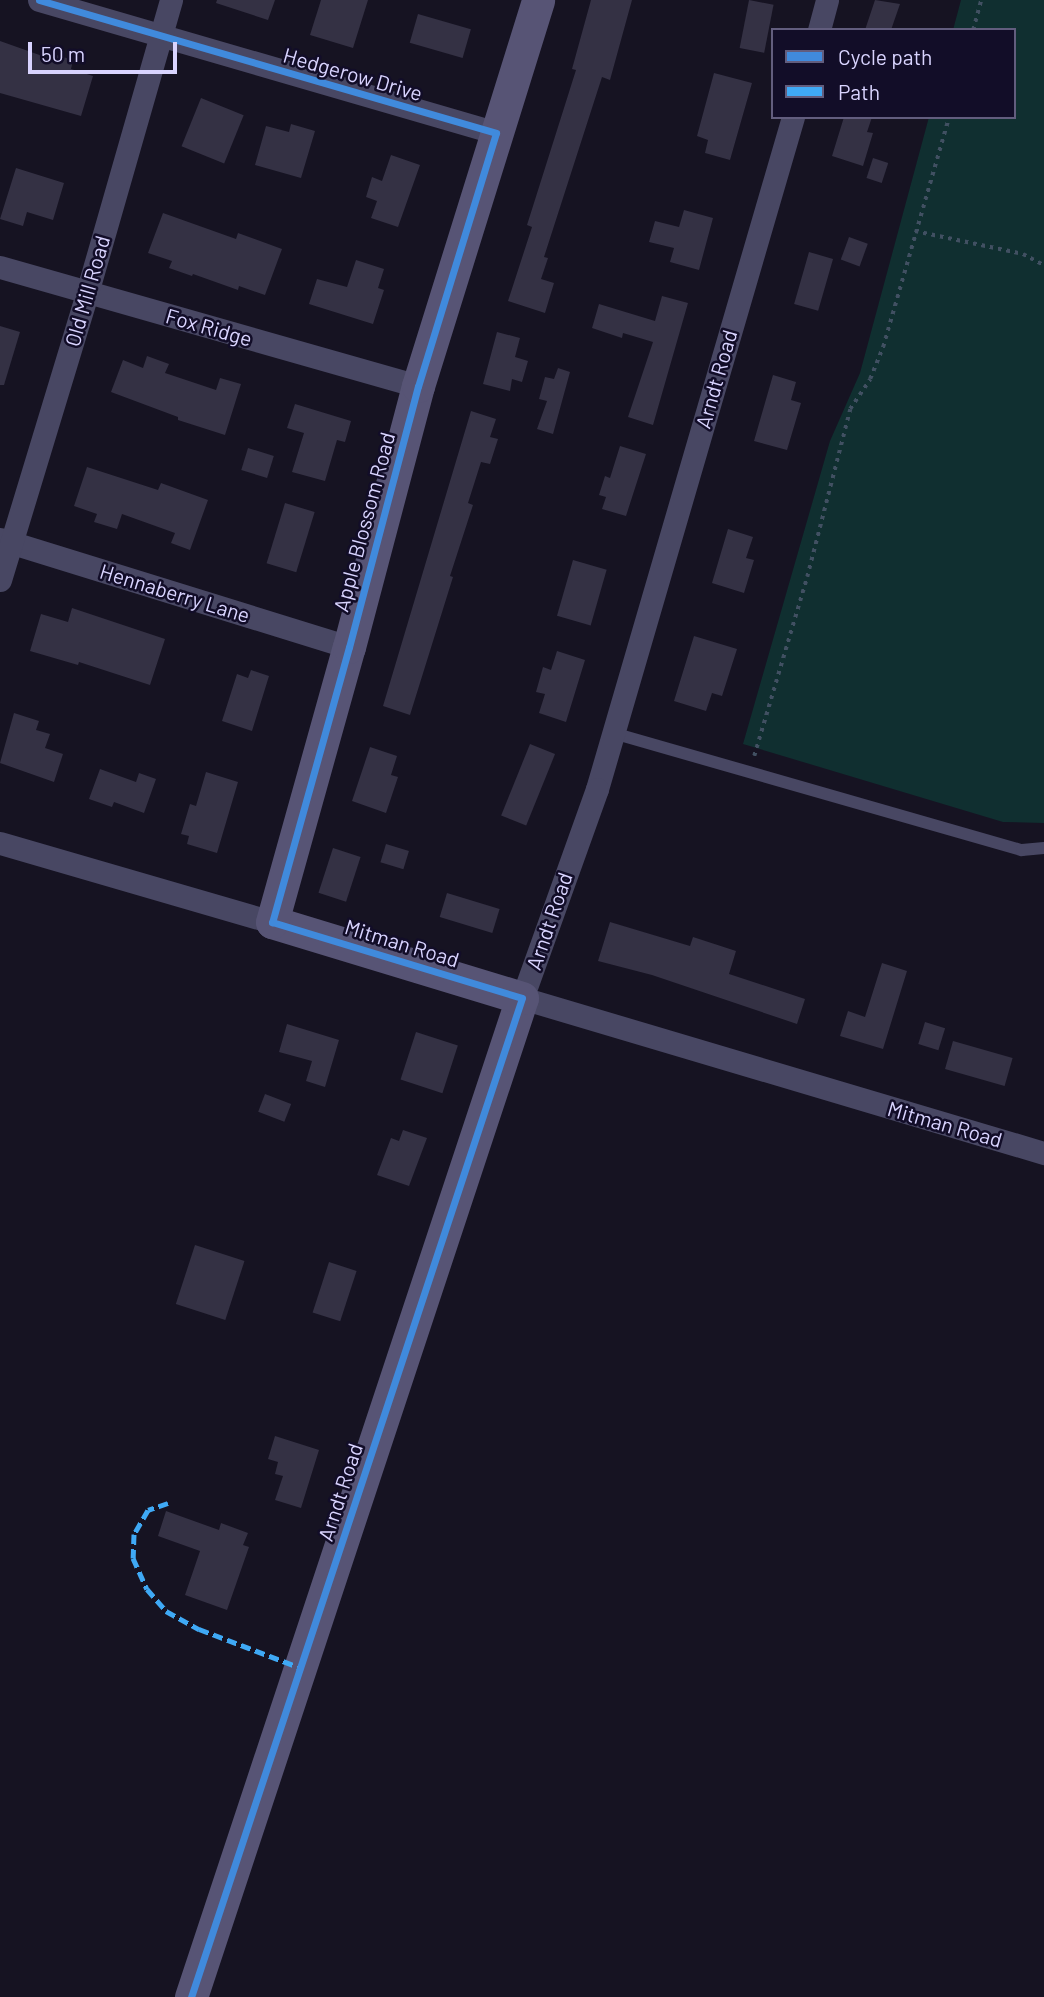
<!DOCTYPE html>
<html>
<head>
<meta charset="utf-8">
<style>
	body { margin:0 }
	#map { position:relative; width:1044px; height:1997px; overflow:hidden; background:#161322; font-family:Barlow,sans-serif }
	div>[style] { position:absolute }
	.green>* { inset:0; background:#102f30 }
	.building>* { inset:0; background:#343144; transform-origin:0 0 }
	.path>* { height:3.5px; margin-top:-1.75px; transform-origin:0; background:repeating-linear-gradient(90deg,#415062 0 3.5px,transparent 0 8.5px) }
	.lane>* { height:12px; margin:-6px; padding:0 6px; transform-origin:6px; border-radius:6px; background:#484763 }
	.street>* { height:23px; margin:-11.5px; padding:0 11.5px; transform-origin:11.5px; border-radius:11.5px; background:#484763 }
	.secondary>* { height:33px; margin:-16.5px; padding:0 16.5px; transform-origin:16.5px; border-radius:16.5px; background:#575475 }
	.quiet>* { height:5px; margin-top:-2.5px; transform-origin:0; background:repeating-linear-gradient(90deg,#3fa9f5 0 10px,transparent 0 15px) }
	.cycleway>* { height:7px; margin:-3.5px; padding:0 3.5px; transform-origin:3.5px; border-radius:3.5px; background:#408adc }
	span { translate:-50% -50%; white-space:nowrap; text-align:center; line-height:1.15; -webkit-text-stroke:5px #120d28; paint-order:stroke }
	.street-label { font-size:21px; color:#d9d4ff }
	.legend { position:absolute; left:771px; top:28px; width:245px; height:91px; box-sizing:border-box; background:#120d28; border:2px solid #625d7e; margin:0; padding:9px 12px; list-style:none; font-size:21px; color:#d9d4ff }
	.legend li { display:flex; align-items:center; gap:14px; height:35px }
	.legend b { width:35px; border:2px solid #625d7e }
	.scale { position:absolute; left:28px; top:42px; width:149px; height:32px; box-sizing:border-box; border:4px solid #d9d4ff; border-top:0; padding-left:9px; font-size:21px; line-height:24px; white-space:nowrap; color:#d9d4ff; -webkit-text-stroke:5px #120d28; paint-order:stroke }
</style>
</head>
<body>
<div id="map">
	<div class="green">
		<i style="clip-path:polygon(961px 0,1044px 0,1044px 823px,1003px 822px,743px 744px,830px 441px,860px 373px,929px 117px,1014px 117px,1014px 30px,953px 30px)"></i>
	</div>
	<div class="building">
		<i style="clip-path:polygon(217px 0,275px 0,268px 20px,216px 3px)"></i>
		<i style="clip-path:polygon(321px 0,368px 0,353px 48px,310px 35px)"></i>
		<i style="clip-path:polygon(591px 0,632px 0,610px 80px,602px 77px,544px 257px,548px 258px,541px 279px,554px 283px,545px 313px,508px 301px,532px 227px,527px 225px,576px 70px,572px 69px)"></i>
		<i style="left:749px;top:0;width:25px;height:49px;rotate:11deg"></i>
		<i style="clip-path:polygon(875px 0,900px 4px,891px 30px,865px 30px)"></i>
		<i style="left:418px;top:14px;width:55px;height:30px;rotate:16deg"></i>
		<i style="clip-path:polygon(0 41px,48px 58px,50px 53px,73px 60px,71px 69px,93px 76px,81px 116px,0 93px)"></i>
		<i style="clip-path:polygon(714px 73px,752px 83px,730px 160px,705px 153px,708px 140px,697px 136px)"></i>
		<i style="left:201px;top:98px;width:46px;height:52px;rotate:22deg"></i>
		<i style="clip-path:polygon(844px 117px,872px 117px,867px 132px,873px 133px,863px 166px,832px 156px)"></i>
		<i style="clip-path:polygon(291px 124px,315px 131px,301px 178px,255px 165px,266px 126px,289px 132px)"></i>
		<i style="clip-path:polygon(391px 155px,420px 165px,398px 227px,371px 218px,377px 201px,366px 197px,372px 177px,382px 181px)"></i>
		<i style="left:873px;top:158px;width:16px;height:21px;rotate:18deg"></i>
		<i style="clip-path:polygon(16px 168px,64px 183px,53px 220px,27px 212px,23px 226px,0 219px)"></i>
		<i style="clip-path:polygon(684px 210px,713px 218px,699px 270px,670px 262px,674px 248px,649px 242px,655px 221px,679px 227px)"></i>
		<i style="clip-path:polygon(163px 213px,236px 239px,238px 233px,282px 249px,265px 295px,239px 286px,238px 290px,193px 274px,192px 276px,169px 268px,172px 261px,148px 253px)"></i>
		<i style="left:849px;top:237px;width:20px;height:24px;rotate:20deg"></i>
		<i style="left:809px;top:252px;width:25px;height:54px;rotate:16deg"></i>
		<i style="clip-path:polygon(356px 260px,384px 269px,378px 288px,384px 290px,373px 324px,309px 304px,317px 279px,347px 287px)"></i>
		<i style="clip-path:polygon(662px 296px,688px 303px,653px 425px,628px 417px,653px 342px,623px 333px,622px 338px,592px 328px,599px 304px,655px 321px)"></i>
		<i style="clip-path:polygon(0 326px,20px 332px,4px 385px,0 385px)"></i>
		<i style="clip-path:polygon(497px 332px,520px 338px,515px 357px,528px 361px,522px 382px,512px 379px,510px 391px,483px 384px)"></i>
		<i style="clip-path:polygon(147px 356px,169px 364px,165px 373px,216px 390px,220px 378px,241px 384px,225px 435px,178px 420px,178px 417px,111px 392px,123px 360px,143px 368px)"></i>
		<i style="clip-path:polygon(558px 368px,570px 372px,553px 434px,537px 429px,547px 401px,539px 399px,545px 377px,554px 379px)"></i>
		<i style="clip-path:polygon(773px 375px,796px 382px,791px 400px,801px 403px,787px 450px,754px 441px)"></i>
		<i style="clip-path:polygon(295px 404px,351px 421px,345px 442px,337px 440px,325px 481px,292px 472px,304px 433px,287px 428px)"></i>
		<i style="clip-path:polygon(471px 411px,496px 419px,490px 437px,498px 439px,490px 464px,481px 462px,468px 503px,473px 505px,450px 576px,453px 577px,410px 715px,383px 706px)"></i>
		<i style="clip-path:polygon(620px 446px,646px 454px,626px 516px,602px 509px,606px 497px,599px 495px,605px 476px,610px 478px)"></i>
		<i style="left:248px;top:448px;width:27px;height:23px;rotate:17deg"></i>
		<i style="clip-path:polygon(87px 467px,158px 490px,161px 483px,208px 500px,190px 550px,171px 543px,175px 533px,122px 514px,117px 529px,94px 522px,97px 514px,74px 506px)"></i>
		<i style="left:285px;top:503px;width:31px;height:63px;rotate:17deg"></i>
		<i style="clip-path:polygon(728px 529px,753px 537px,746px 558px,754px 560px,744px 593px,712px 583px)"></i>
		<i style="left:573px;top:560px;width:35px;height:58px;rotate:16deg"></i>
		<i style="clip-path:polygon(72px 608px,165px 639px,150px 685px,79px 662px,78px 665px,30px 651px,41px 614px,68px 622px)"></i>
		<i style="clip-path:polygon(694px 636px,737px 649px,722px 696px,712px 693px,706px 711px,674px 701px)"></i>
		<i style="clip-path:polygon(557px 651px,585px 660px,566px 722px,539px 713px,545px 694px,536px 692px,543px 667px,551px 670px)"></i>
		<i style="clip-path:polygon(251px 670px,269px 676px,252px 731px,222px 721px,237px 674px,248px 678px)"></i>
		<i style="clip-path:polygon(14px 713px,39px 721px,36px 730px,50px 734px,45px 748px,63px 754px,54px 782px,0 763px)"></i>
		<i style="left:530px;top:744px;width:27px;height:77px;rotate:22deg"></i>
		<i style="clip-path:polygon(370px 747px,397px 756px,391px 775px,398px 777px,386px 813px,352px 801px)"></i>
		<i style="clip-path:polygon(100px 769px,136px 782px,139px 773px,156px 779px,144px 813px,114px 802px,112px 807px,89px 799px)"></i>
		<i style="clip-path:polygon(206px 772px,238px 782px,217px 853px,187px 844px,189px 836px,181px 834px,190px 804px,196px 806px)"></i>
		<i style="left:386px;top:844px;width:24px;height:19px;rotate:17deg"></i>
		<i style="left:333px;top:848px;width:29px;height:47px;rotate:18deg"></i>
		<i style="left:447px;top:893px;width:55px;height:25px;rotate:17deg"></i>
		<i style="clip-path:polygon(610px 922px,690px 946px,693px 937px,736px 951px,729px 974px,805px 999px,797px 1024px,652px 975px,598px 961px)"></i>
		<i style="clip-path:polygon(882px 963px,907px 971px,883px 1049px,840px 1036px,848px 1011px,865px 1017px)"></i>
		<i style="left:925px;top:1022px;width:21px;height:23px;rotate:17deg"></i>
		<i style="clip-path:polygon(287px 1024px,339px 1040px,325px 1087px,306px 1081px,312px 1061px,279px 1052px)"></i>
		<i style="left:416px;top:1032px;width:44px;height:50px;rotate:18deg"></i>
		<i style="left:953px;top:1041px;width:62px;height:29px;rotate:16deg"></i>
		<i style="left:265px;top:1094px;width:28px;height:19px;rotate:21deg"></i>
		<i style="clip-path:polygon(403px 1130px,427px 1138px,409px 1186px,377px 1175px,391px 1138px,399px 1141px)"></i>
		<i style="left:195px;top:1245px;width:52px;height:62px;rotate:18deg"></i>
		<i style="left:329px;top:1262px;width:29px;height:53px;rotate:18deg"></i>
		<i style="clip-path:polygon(275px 1436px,319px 1450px,301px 1508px,275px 1500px,283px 1476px,275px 1474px,278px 1462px,268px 1459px)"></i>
		<i style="clip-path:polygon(166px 1511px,219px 1530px,221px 1523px,248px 1533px,243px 1545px,249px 1547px,227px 1610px,185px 1595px,200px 1551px,158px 1536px)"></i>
	</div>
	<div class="path">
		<i style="left:973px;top:30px;width:31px;rotate:-75deg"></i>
		<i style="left:915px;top:231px;width:110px;rotate:12deg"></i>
		<i style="left:1023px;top:254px;width:24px;rotate:28deg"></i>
		<i style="left:754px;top:756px;width:187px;rotate:-73.5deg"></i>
		<i style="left:807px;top:577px;width:173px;rotate:-75.6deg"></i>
		<i style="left:850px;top:409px;width:36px;rotate:-56deg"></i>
		<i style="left:870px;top:379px;width:35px;rotate:-68deg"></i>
		<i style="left:883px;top:347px;width:239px;rotate:-74deg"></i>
	</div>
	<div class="lane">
		<i style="left:613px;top:733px;width:425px;rotate:16deg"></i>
		<i style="left:1022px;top:850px;width:22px;rotate:-5deg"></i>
	</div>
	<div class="street">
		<i style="left:39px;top:0;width:476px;rotate:16.2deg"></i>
		<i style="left:819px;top:30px;width:31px;rotate:-75deg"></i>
		<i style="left:793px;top:117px;width:700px;rotate:106.26deg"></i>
		<i style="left:597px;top:789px;width:222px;rotate:109.7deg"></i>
		<i style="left:522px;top:998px;width:545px;rotate:16.54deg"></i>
		<i style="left:0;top:267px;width:435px;rotate:15.9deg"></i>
		<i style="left:0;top:539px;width:365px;rotate:17.2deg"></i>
		<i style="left:0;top:580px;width:300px;rotate:-73.1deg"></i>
		<i style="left:87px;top:293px;width:305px;rotate:-74deg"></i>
		<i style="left:0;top:843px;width:283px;rotate:16.2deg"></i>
	</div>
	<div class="secondary">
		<i style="left:191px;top:1997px;width:1052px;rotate:-71.67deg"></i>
		<i style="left:522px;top:998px;width:261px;rotate:-163.1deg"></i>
		<i style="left:272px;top:922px;width:286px;rotate:-74.4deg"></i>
		<i style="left:349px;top:647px;width:270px;rotate:-75.2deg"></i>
		<i style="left:418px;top:386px;width:404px;rotate:-72.7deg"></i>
	</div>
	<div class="quiet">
		<i style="left:168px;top:1503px;width:21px;rotate:161deg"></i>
		<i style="left:148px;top:1510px;width:28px;rotate:120deg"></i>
		<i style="left:134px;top:1534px;width:24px;rotate:92deg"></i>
		<i style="left:133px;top:1558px;width:34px;rotate:66deg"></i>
		<i style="left:147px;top:1589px;width:29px;rotate:49deg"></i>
		<i style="left:166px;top:1611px;width:38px;rotate:29deg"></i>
		<i style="left:199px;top:1629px;width:109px;rotate:20.9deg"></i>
	</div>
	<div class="cycleway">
		<i style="left:39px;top:0;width:476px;rotate:16.2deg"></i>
		<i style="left:496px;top:133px;width:265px;rotate:107.1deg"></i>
		<i style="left:418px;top:386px;width:270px;rotate:104.8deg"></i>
		<i style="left:349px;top:647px;width:286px;rotate:105.6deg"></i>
		<i style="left:272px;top:922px;width:261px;rotate:16.9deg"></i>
		<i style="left:522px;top:998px;width:1052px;rotate:108.33deg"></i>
	</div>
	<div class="street-label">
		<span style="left:353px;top:74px;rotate:16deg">Hedgerow Drive</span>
		<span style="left:87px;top:291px;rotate:-74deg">Old Mill Road</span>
		<span style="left:209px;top:327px;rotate:16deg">Fox Ridge</span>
		<span style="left:716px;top:379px;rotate:-74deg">Arndt Road</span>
		<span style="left:364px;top:522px;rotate:-75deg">Apple Blossom Road</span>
		<span style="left:175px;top:593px;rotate:17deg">Hennaberry Lane</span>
		<span style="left:549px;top:921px;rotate:-71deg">Arndt Road</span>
		<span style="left:402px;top:943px;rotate:17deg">Mitman Road</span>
		<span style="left:945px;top:1124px;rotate:16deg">Mitman Road</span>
		<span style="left:340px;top:1492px;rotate:-72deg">Arndt Road</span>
	</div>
	<ul class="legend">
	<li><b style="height:9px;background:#408adc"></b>Cycle path</li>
	<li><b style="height:9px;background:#3fa9f5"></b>Path</li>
	</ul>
	<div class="scale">50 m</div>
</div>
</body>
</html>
